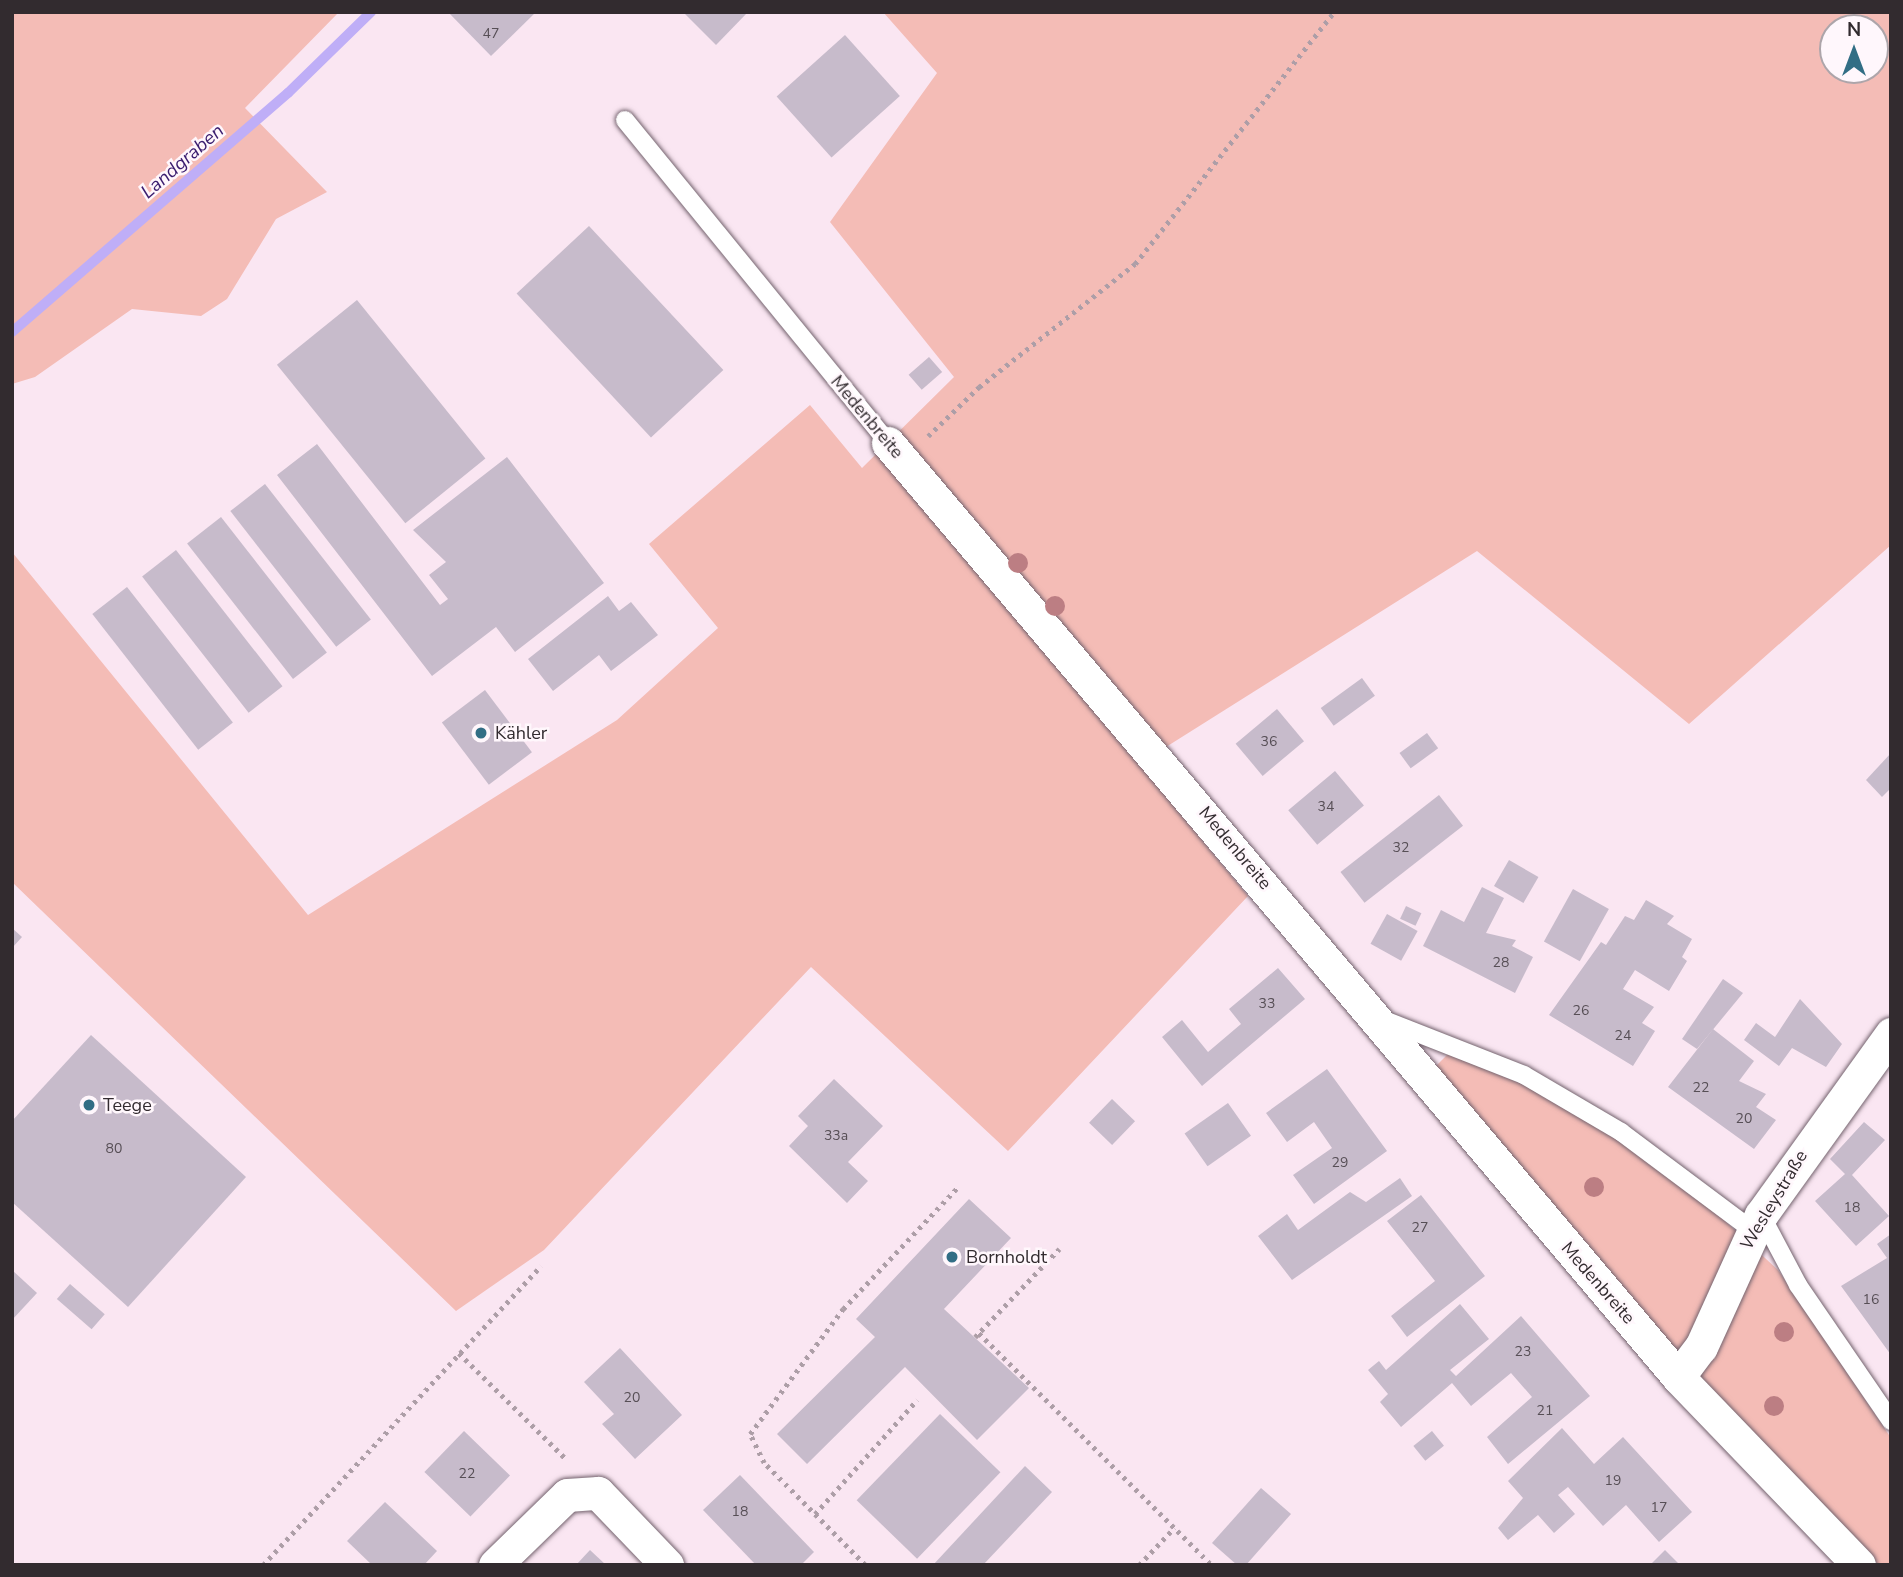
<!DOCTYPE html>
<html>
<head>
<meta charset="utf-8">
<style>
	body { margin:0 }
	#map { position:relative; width:1903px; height:1577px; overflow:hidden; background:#fae6f2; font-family:"Nunito Sans",sans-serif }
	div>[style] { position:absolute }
	.green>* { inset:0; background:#f4bcb6 }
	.stream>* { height:10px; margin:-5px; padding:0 5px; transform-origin:5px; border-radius:5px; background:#bfaef7 }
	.building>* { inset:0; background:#c7bbcb; transform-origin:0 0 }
	.path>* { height:4.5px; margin-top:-2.25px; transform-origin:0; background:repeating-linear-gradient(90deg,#ad9ea7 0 3.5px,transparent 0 8.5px) }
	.roads { filter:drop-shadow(0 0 2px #74636e) drop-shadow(0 0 2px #74636e) }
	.lane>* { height:18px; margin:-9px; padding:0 9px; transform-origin:9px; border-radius:9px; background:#fff }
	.street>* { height:33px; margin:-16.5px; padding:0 16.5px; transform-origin:16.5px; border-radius:16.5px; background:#fff }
	.trees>* { width:20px; height:20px; margin:-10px; border-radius:50%; background:#bc7e83 }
	.dots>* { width:19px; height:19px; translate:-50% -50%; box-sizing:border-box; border:4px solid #fff7fc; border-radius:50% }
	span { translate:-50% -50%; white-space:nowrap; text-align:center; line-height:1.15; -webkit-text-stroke:5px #fff7fc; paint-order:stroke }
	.number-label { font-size:14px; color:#574f56 }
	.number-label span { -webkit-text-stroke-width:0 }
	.street-label { font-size:18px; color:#322b2f }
	.poi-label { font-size:18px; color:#322b2f }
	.left { translate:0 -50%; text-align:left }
	.water-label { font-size:19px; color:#3a1c6e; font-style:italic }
	.frame { position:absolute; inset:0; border:14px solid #322b2f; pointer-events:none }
	.north { position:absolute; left:1819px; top:14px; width:70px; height:70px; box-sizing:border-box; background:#fff7fc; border:2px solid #ada5aa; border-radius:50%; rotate:0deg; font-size:19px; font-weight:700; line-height:28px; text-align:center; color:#322b2f }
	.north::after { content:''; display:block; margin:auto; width:24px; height:32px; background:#326e85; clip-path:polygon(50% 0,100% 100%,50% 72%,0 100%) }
</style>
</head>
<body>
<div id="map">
	<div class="green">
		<i style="clip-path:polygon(12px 12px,339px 12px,245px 108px,327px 192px,276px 219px,227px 299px,201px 316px,132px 309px,35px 377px,12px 384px)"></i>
		<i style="clip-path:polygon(evenodd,883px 12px,1891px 12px,1891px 545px,1689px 724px,1477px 551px,1139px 764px,1248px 896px,1008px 1151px,811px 967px,544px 1250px,456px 1311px,12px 882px,12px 552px,308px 915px,617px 720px,718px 628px,649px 544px,810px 405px,862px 468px,954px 377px,830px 222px,937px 73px,883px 12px,1833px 28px,1875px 28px,1875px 70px,1833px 70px,1833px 28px)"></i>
		<i style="clip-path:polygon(1448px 1054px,1524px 1085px,1620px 1141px,1713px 1210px,1778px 1270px,1891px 1438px,1891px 1565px,1879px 1565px,1719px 1401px,1436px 1066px)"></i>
	</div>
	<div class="stream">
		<i style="left:12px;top:332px;width:365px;rotate:-40.9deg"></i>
		<i style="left:288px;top:93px;width:116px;rotate:-44.3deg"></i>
	</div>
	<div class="building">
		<i style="clip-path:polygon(448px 12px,536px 12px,491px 56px)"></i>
		<i style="clip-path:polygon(683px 12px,748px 12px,716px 45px)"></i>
		<i style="left:845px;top:35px;width:82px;height:92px;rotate:48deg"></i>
		<i style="left:589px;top:226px;width:197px;height:99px;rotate:47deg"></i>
		<i style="left:357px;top:300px;width:204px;height:103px;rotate:51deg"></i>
		<i style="left:929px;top:357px;width:20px;height:27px;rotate:49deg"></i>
		<i style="clip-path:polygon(317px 444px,440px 605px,448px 599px,429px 575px,446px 562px,413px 530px,507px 457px,604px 583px,515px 652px,496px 627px,432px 676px,277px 475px)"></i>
		<i style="left:265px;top:484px;width:172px;height:44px;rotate:52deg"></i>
		<i style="left:221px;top:517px;width:172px;height:43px;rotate:52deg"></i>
		<i style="left:176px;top:550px;width:173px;height:43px;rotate:52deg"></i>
		<i style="left:127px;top:587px;width:172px;height:44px;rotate:52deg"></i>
		<i style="clip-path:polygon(608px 596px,619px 611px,631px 602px,658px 635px,611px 671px,599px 655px,553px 691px,528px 659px)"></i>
		<i style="left:1362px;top:678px;width:22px;height:51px;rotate:54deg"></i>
		<i style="left:485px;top:690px;width:78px;height:54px;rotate:53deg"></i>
		<i style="left:1277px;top:709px;width:42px;height:54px;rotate:50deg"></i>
		<i style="left:1427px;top:733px;width:19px;height:34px;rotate:54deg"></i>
		<i style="clip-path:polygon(1891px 753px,1891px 788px,1882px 797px,1866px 780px)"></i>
		<i style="left:1335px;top:771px;width:45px;height:61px;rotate:50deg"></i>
		<i style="left:1439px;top:795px;width:39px;height:125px;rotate:52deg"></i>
		<i style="left:1509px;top:860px;width:34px;height:30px;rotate:30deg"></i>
		<i style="clip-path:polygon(1482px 887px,1504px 898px,1486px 933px,1516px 940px,1512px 946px,1533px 957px,1515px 993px,1423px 946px,1441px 910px,1464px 922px)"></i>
		<i style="left:1573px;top:889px;width:41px;height:60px;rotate:29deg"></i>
		<i style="clip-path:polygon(1646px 900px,1674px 916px,1667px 924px,1692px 939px,1682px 957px,1687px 961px,1669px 991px,1635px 970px,1623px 989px,1654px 1007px,1642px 1023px,1655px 1031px,1633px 1066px,1549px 1015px,1601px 942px,1606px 945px,1625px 916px,1634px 920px)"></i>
		<i style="left:1406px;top:906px;width:17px;height:14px;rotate:25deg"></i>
		<i style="left:1387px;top:914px;width:35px;height:34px;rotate:29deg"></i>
		<i style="clip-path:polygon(12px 928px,22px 937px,12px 948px)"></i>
		<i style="clip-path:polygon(1278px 968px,1305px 999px,1202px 1086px,1162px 1037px,1182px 1020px,1208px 1052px,1241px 1024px,1229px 1009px)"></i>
		<i style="clip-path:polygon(1723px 979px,1743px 993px,1697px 1049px,1682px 1039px)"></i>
		<i style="clip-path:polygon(1800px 999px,1842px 1044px,1826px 1067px,1792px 1048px,1779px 1066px,1744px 1040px,1756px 1023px,1775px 1037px)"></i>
		<i style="clip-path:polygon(1713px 1029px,1754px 1061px,1739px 1081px,1766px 1094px,1756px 1107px,1776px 1120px,1754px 1149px,1668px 1087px)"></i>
		<i style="clip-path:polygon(91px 1035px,246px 1177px,128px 1307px,12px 1202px,12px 1121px)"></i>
		<i style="clip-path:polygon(1327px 1069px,1387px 1151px,1314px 1204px,1293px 1175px,1332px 1148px,1314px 1122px,1287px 1142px,1266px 1113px)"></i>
		<i style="clip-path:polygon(834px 1079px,883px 1126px,848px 1162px,868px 1181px,847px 1203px,789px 1146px,808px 1126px,798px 1116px)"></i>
		<i style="left:1112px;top:1099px;width:32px;height:33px;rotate:44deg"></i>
		<i style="left:1228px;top:1103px;width:40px;height:53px;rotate:55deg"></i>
		<i style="clip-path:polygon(1864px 1122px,1885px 1140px,1852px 1175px,1889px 1216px,1856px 1246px,1815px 1201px,1845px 1174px,1830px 1159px)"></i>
		<i style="clip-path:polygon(1400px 1178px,1412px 1196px,1292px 1280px,1258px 1236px,1287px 1214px,1298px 1230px,1350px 1192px,1366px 1202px)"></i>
		<i style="clip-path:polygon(1421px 1195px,1485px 1276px,1407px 1337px,1391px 1316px,1435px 1281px,1387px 1221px)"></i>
		<i style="clip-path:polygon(969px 1199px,1011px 1238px,944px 1309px,1029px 1388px,977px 1440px,905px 1367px,807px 1464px,777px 1434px,875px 1337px,856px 1319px)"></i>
		<i style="clip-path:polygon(1891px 1234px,1891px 1355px,1841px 1286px,1887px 1258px,1877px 1244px)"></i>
		<i style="clip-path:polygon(12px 1270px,37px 1293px,12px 1320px)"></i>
		<i style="left:70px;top:1284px;width:46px;height:20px;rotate:41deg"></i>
		<i style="clip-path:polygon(1460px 1304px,1489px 1339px,1450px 1370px,1456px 1376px,1521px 1316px,1590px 1396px,1508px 1464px,1487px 1437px,1532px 1397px,1511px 1373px,1471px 1406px,1452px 1383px,1401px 1427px,1380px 1402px,1388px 1394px,1368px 1370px,1379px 1361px,1386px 1370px)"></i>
		<i style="clip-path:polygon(620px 1348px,682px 1415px,635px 1459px,602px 1424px,614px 1414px,584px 1382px)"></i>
		<i style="left:940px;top:1414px;width:84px;height:120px;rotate:44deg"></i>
		<i style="clip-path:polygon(1562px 1428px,1594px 1464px,1623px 1437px,1692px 1512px,1659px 1542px,1626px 1505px,1603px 1526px,1568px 1487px,1558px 1495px,1575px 1514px,1554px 1533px,1538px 1515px,1508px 1540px,1498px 1528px,1523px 1498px,1508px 1481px)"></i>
		<i style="left:464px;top:1431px;width:64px;height:57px;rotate:44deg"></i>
		<i style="left:1432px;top:1431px;width:19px;height:24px;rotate:51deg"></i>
		<i style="clip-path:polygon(1025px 1466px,1052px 1492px,983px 1565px,933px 1565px)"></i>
		<i style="clip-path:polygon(740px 1475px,814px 1552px,801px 1565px,756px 1565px,703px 1510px)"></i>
		<i style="clip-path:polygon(1261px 1488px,1291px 1514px,1246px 1565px,1237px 1565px,1212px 1543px)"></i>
		<i style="clip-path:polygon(385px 1502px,437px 1551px,424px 1565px,372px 1565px,347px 1541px)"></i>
		<i style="clip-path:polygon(590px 1550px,606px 1565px,576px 1565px)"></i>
		<i style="clip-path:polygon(1665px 1550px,1680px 1565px,1650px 1565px)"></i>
	</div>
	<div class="path">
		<i style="left:928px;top:436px;width:71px;rotate:-43.9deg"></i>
		<i style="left:979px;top:387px;width:199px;rotate:-38.3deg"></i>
		<i style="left:1135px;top:264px;width:321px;rotate:-51.7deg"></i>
		<i style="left:979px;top:1333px;width:329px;rotate:44.9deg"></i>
		<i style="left:975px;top:1337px;width:122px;rotate:-46.3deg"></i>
		<i style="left:459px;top:1353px;width:151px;rotate:44.7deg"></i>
		<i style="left:815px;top:1514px;width:153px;rotate:-48.2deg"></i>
		<i style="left:263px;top:1565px;width:408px;rotate:-47.1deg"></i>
		<i style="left:865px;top:1565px;width:144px;rotate:-134.7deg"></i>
		<i style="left:764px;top:1463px;width:32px;rotate:-116deg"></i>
		<i style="left:750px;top:1434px;width:156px;rotate:-53.4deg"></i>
		<i style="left:843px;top:1309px;width:166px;rotate:-46.7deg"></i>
		<i style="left:1139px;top:1565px;width:51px;rotate:-46.6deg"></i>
	</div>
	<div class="roads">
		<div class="lane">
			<i style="left:625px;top:120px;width:417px;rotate:50.8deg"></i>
			<i style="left:1384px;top:1020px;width:150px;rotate:21.4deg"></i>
			<i style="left:1524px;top:1075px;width:113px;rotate:30.4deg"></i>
			<i style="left:1621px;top:1132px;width:164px;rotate:36.8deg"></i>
			<i style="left:1761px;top:1215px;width:79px;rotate:62.1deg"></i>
			<i style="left:1798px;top:1285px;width:165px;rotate:55.6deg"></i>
		</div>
		<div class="street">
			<i style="left:888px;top:443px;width:1223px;rotate:49.77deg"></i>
			<i style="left:1678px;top:1377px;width:261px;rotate:46.1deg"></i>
			<i style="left:1678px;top:1377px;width:38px;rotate:-53deg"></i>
			<i style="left:1701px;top:1347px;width:145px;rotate:-65.6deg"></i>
			<i style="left:1761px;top:1215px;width:223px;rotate:-54.3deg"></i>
			<i style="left:495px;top:1565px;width:100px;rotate:-44.2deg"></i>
			<i style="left:567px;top:1495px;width:31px;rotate:-4deg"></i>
			<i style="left:598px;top:1493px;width:100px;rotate:46.2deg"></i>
		</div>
	</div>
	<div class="trees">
		<i style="left:1018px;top:563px"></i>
		<i style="left:1055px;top:606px"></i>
		<i style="left:1594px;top:1187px"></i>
		<i style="left:1784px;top:1332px"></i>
		<i style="left:1774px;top:1406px"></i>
	</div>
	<div class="dots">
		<i style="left:481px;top:733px;background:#326e85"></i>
		<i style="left:89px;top:1105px;background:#326e85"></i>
		<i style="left:952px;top:1257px;background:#326e85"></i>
	</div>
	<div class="number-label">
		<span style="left:491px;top:34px">47</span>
		<span style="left:1269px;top:742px">36</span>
		<span style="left:1326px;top:807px">34</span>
		<span style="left:1401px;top:848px">32</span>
		<span style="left:1501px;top:963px">28</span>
		<span style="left:1267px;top:1004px">33</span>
		<span style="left:1581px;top:1011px">26</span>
		<span style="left:1623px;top:1036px">24</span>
		<span style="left:1701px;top:1088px">22</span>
		<span style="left:1744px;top:1119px">20</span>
		<span style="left:836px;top:1136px">33a</span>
		<span style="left:114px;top:1149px">80</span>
		<span style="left:1340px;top:1163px">29</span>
		<span style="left:1852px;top:1208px">18</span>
		<span style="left:1420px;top:1228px">27</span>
		<span style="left:1871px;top:1300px">16</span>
		<span style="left:1523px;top:1352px">23</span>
		<span style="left:632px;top:1398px">20</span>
		<span style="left:1545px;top:1411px">21</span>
		<span style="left:467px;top:1474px">22</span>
		<span style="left:1613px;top:1481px">19</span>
		<span style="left:1659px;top:1508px">17</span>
		<span style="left:740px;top:1512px">18</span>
	</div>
	<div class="street-label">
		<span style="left:867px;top:417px;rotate:50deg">Medenbreite</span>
		<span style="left:1235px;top:848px;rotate:50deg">Medenbreite</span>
		<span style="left:1774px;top:1200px;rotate:-59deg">Wesleystraße</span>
		<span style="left:1598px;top:1283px;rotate:49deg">Medenbreite</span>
	</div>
	<div class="poi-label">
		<span class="left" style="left:495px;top:733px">Kähler</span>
		<span class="left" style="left:103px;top:1105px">Teege</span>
		<span class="left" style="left:966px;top:1257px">Bornholdt</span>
	</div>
	<div class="water-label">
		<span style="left:183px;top:162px;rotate:-41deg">Landgraben</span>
	</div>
	<div class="frame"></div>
	<div class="north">N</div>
</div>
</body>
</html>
